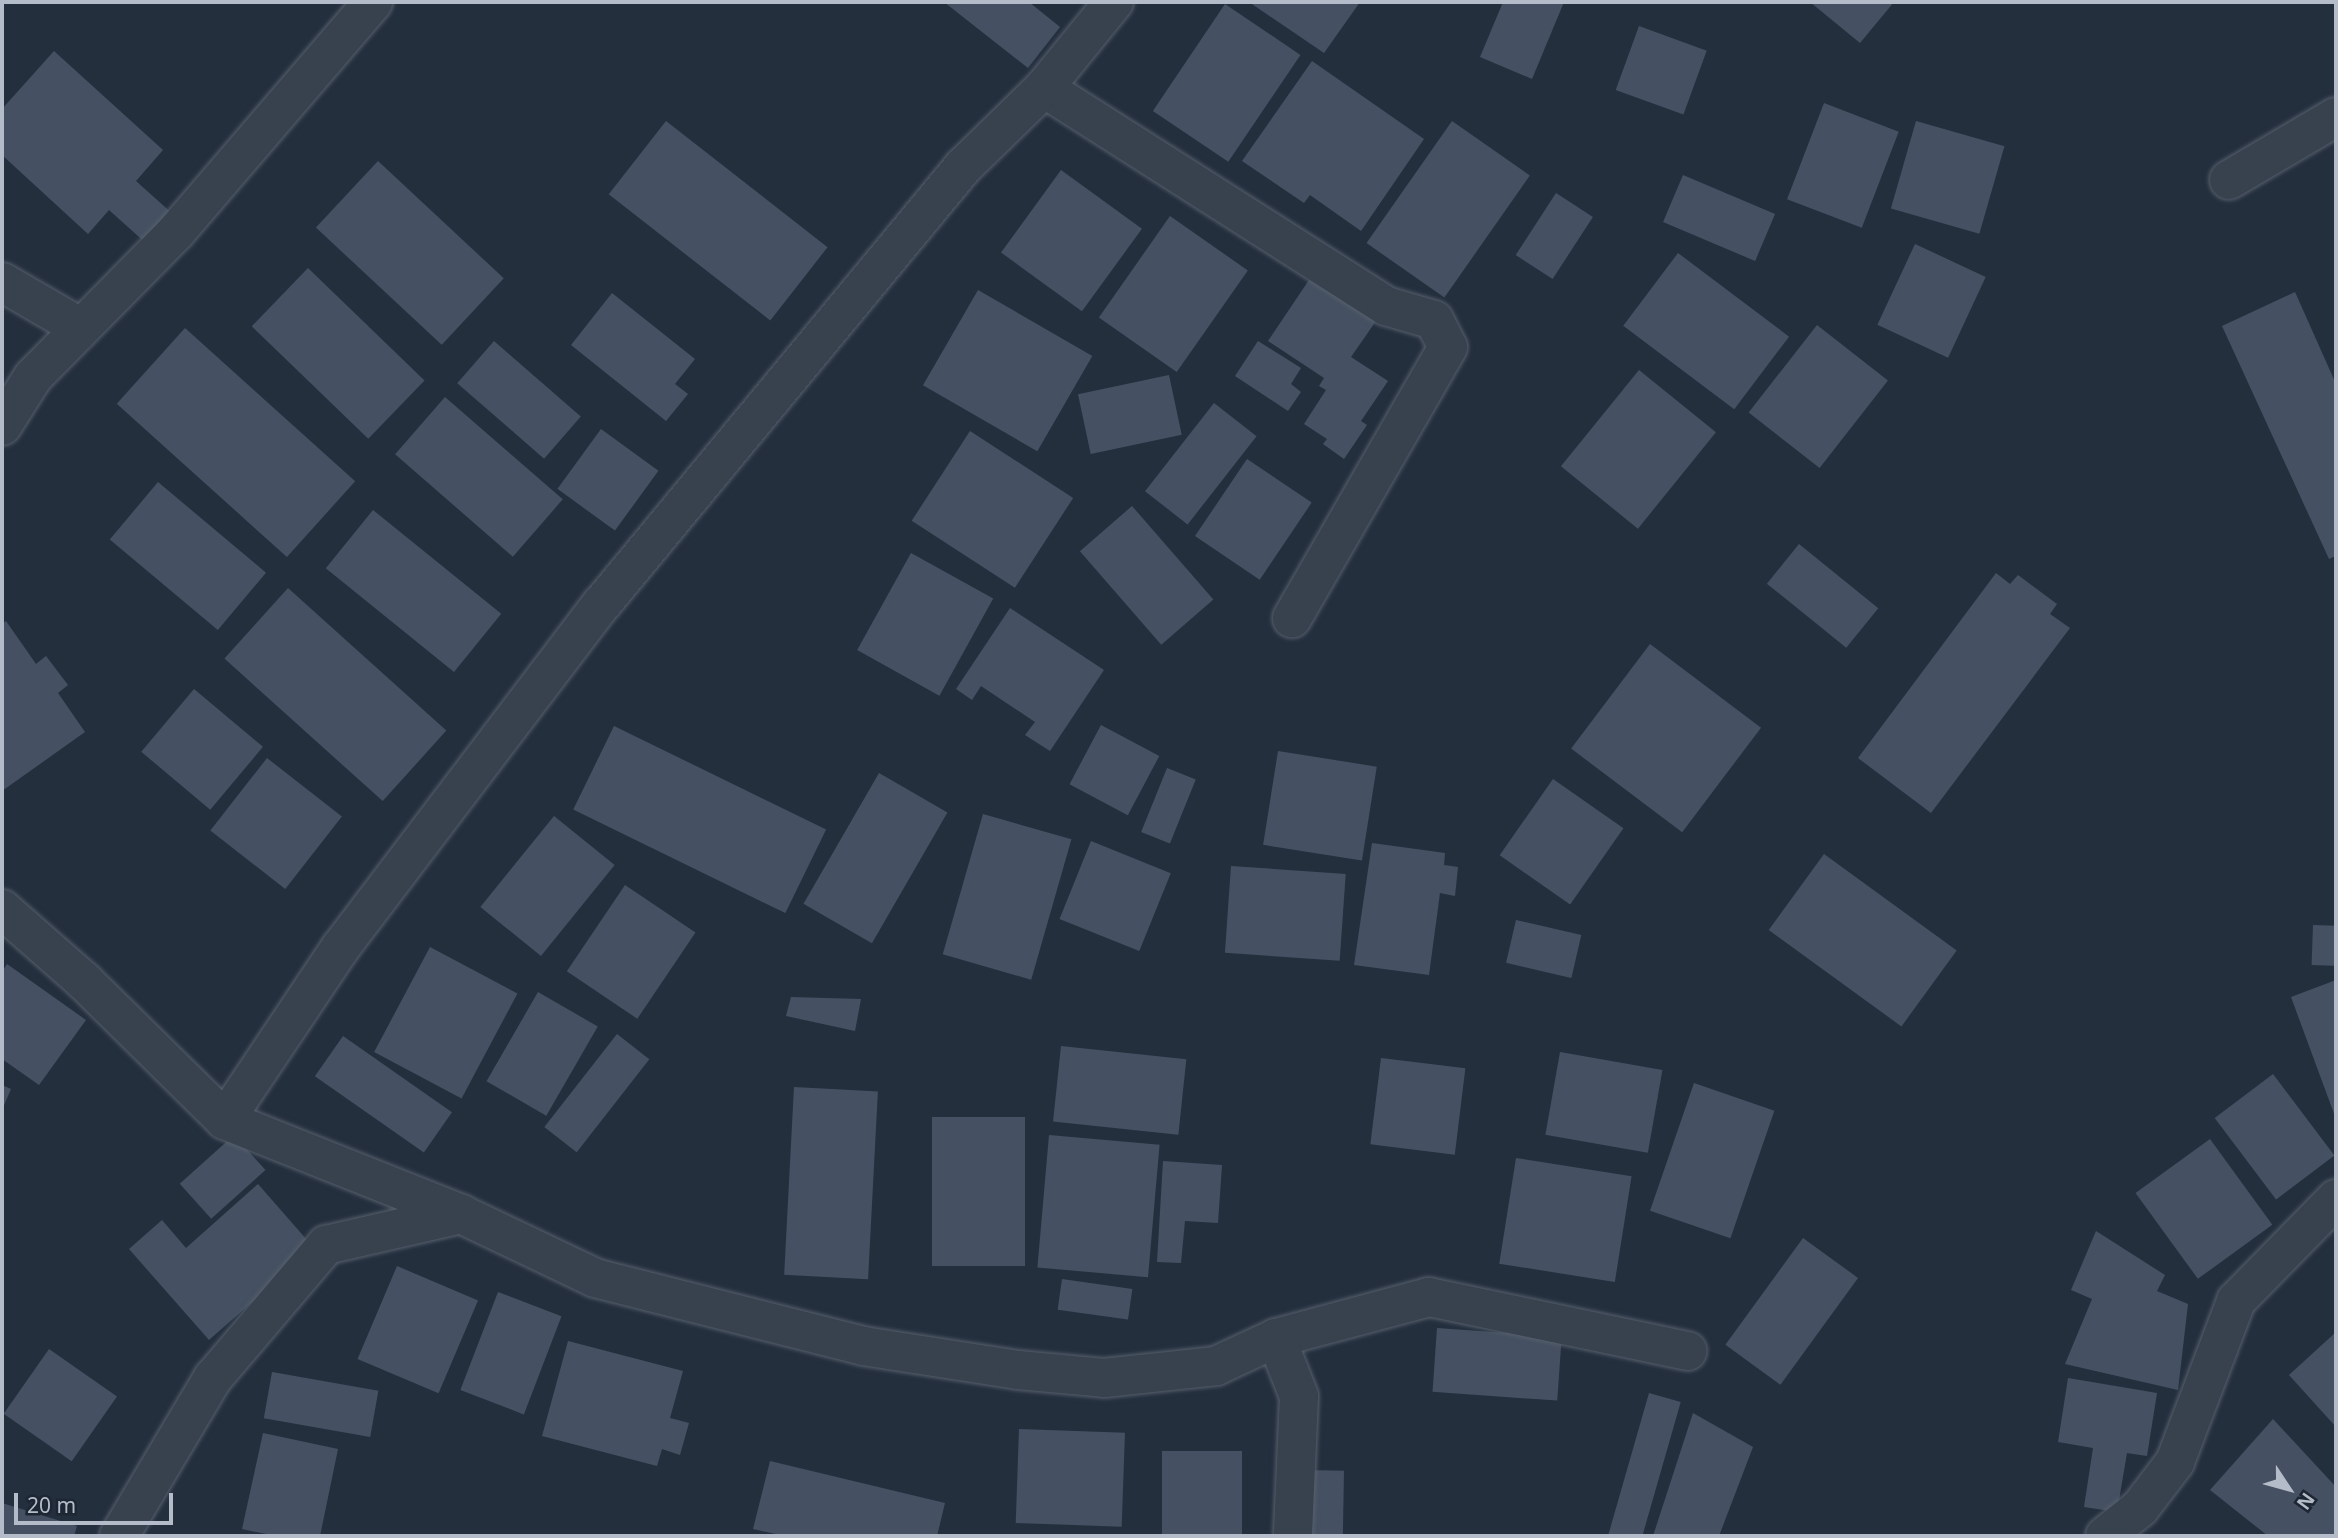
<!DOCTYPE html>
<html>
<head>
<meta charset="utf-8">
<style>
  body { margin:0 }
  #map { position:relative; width:2338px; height:1538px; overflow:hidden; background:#242f3e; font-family:"Noto Sans",sans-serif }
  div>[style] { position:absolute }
  .building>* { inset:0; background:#455162; transform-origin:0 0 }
  .roads { filter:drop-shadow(0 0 2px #565f6c) drop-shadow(0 0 2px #565f6c) }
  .minor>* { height:38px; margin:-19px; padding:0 19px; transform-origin:19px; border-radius:19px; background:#38414e }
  span { translate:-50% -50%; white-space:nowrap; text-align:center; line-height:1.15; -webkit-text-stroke:7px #1d2633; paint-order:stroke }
  .frame { position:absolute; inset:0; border:4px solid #b4bcc9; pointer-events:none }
  .north { position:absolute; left:2254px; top:1454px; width:70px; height:70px; -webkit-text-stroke:5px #1d2633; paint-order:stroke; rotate:126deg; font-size:19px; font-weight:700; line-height:28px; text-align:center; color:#b4bcc9 }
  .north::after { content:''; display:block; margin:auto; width:24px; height:32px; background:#b4bcc9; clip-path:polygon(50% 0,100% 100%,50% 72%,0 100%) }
  .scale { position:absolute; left:14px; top:1493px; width:159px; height:32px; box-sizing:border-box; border:4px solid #b4bcc9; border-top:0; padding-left:9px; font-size:21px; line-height:24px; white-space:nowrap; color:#b4bcc9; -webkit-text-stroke:5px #1d2633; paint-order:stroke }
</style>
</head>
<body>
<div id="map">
  <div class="building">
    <div style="clip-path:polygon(944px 2px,1029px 2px,1060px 27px,1028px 68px)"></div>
    <div style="clip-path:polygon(1249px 2px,1360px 2px,1324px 53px)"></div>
    <div style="clip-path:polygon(1503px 2px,1564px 2px,1532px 79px,1480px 57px)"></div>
    <div style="clip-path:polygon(1810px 2px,1894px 2px,1860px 43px)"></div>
    <div style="left:1225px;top:4px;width:91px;height:129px;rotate:34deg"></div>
    <div style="left:1639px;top:26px;width:72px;height:68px;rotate:20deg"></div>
    <div style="clip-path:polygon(54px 51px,163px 150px,136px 181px,175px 216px,148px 245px,109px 210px,88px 234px,2px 155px,2px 109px)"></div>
    <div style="clip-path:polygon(1312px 61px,1424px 139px,1361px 231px,1310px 195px,1304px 203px,1242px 161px)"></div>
    <div style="left:1824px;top:103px;width:80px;height:103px;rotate:21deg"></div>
    <div style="left:666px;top:121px;width:205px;height:93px;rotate:38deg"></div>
    <div style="left:1452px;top:121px;width:95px;height:149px;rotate:35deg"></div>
    <div style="left:1916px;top:121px;width:92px;height:91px;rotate:16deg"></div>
    <div style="left:378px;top:161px;width:172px;height:91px;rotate:43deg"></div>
    <div style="left:1061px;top:170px;width:100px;height:102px;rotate:36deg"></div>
    <div style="left:1683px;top:175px;width:100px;height:51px;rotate:23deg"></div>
    <div style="left:1556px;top:193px;width:44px;height:74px;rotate:33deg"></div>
    <div style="left:1170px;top:216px;width:95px;height:124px;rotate:35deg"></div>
    <div style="left:1915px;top:244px;width:78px;height:89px;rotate:25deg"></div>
    <div style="left:1678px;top:253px;width:139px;height:91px;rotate:37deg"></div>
    <div style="left:308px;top:268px;width:162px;height:81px;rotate:44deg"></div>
    <div style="clip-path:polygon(1311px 277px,1376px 321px,1351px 357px,1388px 381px,1361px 421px,1367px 425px,1344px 459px,1323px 444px,1327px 439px,1304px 424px,1326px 390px,1319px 386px,1324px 378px,1268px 341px)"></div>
    <div style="left:978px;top:290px;width:132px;height:110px;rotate:30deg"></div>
    <div style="clip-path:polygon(2295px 292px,2336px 384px,2336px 556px,2329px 559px,2222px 326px)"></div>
    <div style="clip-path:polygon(612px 293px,695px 359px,675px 384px,688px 394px,666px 421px,571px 345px)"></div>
    <div style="left:1817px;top:325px;width:90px;height:111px;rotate:38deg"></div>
    <div style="left:185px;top:328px;width:229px;height:102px;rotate:42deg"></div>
    <div style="left:494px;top:341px;width:115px;height:56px;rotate:41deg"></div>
    <div style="clip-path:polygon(1258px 341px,1301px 368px,1291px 384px,1301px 392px,1288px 411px,1235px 376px)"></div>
    <div style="left:1639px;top:370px;width:99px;height:124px;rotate:39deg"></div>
    <div style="left:1169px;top:375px;width:61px;height:93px;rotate:78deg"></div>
    <div style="left:445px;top:397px;width:156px;height:76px;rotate:41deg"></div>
    <div style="left:1214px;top:403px;width:54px;height:112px;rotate:38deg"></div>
    <div style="left:601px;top:429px;width:71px;height:74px;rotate:36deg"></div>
    <div style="left:970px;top:431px;width:123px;height:107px;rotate:33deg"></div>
    <div style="left:1247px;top:459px;width:78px;height:93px;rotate:34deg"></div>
    <div style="left:158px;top:482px;width:141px;height:75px;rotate:40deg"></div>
    <div style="left:1132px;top:506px;width:124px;height:69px;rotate:49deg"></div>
    <div style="left:373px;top:510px;width:165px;height:75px;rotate:39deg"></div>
    <div style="left:1799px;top:544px;width:102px;height:51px;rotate:39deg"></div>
    <div style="left:911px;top:553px;width:94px;height:111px;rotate:29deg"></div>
    <div style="clip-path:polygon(1996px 573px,2010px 584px,2018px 575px,2057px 604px,2050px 614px,2070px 628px,1931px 813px,1858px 758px)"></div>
    <div style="left:288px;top:588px;width:213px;height:95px;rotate:42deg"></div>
    <div style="clip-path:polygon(1010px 608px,1104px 670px,1050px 751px,1025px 735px,1035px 722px,981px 686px,972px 700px,956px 689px)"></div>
    <div style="clip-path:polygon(6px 621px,36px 664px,46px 656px,68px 685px,58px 693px,85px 732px,2px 791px,2px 624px)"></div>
    <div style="left:1650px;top:644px;width:139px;height:131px;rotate:37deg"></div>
    <div style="left:194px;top:689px;width:90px;height:82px;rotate:40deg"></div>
    <div style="left:1101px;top:725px;width:66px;height:67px;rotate:28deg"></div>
    <div style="left:614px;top:726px;width:236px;height:93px;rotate:26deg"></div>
    <div style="left:1278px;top:751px;width:100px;height:95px;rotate:9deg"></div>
    <div style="left:267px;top:758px;width:95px;height:92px;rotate:38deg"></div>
    <div style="left:1167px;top:768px;width:31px;height:69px;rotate:22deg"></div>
    <div style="left:879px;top:773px;width:79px;height:151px;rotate:30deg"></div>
    <div style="left:1553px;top:779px;width:86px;height:93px;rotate:35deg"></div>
    <div style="left:983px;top:814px;width:92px;height:146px;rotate:16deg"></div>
    <div style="left:554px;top:816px;width:78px;height:117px;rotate:39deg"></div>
    <div style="left:1091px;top:841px;width:86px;height:84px;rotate:22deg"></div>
    <div style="clip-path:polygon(1372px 843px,1445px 853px,1444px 865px,1458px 867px,1455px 896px,1440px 893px,1429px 975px,1354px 965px)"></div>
    <div style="left:1824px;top:854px;width:164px;height:94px;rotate:36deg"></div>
    <div style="left:1231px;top:866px;width:115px;height:87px;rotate:4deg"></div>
    <div style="left:625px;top:885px;width:85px;height:104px;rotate:34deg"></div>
    <div style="left:1516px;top:920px;width:67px;height:44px;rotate:13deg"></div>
    <div style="left:2313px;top:925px;width:23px;height:40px;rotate:2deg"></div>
    <div style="left:430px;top:947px;width:99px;height:119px;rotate:28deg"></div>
    <div style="clip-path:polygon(7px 964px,86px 1020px,39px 1085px,2px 1059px,2px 972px)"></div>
    <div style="clip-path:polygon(2336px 980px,2336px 1119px,2291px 997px)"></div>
    <div style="left:538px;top:992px;width:69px;height:103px;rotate:30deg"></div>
    <div style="clip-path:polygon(791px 997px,861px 999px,855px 1031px,786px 1016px)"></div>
    <div style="left:617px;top:1034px;width:41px;height:118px;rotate:38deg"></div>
    <div style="left:343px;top:1036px;width:133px;height:49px;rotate:35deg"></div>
    <div style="left:1061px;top:1046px;width:126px;height:76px;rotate:6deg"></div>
    <div style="left:1560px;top:1052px;width:104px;height:84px;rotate:10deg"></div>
    <div style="left:1381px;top:1058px;width:85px;height:87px;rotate:7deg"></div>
    <div style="left:2273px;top:1074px;width:102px;height:73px;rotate:53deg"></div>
    <div style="left:1694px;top:1083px;width:85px;height:135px;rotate:19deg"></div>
    <div style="clip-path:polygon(2px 1085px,11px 1089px,2px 1110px)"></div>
    <div style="left:794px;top:1087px;width:84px;height:188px;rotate:3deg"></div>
    <div style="left:932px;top:1117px;width:93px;height:149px"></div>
    <div style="left:234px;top:1135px;width:47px;height:73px;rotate:48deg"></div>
    <div style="left:1049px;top:1135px;width:111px;height:133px;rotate:5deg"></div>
    <div style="left:2210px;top:1139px;width:106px;height:92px;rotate:54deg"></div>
    <div style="left:1516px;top:1158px;width:117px;height:107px;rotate:9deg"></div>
    <div style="clip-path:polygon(1163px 1161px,1222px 1165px,1218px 1223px,1185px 1221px,1181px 1263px,1157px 1262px)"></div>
    <div style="clip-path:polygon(258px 1184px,314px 1248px,209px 1340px,129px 1249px,162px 1220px,186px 1248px)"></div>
    <div style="clip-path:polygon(2096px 1231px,2165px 1275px,2157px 1291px,2188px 1304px,2178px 1390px,2065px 1364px,2092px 1299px,2071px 1290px)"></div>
    <div style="left:1803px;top:1238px;width:68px;height:132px;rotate:36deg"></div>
    <div style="left:397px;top:1266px;width:88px;height:101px;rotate:23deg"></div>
    <div style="left:1062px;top:1279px;width:71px;height:31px;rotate:8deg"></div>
    <div style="left:498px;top:1292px;width:68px;height:105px;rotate:21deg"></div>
    <div style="left:1437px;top:1328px;width:125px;height:64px;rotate:4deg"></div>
    <div style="clip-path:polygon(2336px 1332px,2336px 1427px,2289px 1375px)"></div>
    <div style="clip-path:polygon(568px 1341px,683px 1371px,670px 1418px,689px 1423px,680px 1455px,662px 1449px,657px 1466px,542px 1436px)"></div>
    <div style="left:49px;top:1349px;width:83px;height:79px;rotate:35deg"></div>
    <div style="left:272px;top:1372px;width:108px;height:47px;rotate:10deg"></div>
    <div style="clip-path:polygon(2068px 1378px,2157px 1393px,2147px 1456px,2127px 1453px,2117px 1512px,2084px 1507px,2093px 1448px,2058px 1442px)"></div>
    <div style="left:1649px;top:1393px;width:33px;height:148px;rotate:16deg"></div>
    <div style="clip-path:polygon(1693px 1413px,1753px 1447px,1719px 1536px,1653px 1536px)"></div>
    <div style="clip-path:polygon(2273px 1419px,2336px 1487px,2336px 1536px,2268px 1536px,2210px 1490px)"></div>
    <div style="left:1019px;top:1429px;width:106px;height:94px;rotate:2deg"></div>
    <div style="clip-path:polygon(263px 1433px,338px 1449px,320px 1536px,276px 1536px,242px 1529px)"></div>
    <div style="left:1162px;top:1451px;width:80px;height:85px"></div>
    <div style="clip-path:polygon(770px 1461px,945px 1503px,937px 1536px,785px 1536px,753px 1529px)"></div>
    <div style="left:1303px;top:1470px;width:41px;height:66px;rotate:1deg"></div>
    <div style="clip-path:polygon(2px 1503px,77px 1526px,74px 1536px,2px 1536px)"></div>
  </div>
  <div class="roads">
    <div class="minor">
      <div style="left:1044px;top:88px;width:406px;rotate:32.5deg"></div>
      <div style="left:1386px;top:306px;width:50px;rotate:16.3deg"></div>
      <div style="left:1434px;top:320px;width:30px;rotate:63deg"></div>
      <div style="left:1448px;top:347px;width:313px;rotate:119.9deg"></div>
      <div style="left:2229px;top:180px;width:124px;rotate:-30.5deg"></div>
      <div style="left:2px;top:282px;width:91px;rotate:30.2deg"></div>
      <div style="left:2px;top:426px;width:58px;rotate:-57.7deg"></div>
      <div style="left:33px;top:377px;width:204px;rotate:-45.4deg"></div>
      <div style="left:176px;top:232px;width:303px;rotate:-49.4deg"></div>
      <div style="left:2px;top:909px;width:109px;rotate:41.3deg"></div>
      <div style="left:84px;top:981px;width:198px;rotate:44.6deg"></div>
      <div style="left:225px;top:1120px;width:254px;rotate:21.7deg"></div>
      <div style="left:461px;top:1214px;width:148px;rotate:25.5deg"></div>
      <div style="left:595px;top:1278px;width:276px;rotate:14.2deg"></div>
      <div style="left:863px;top:1346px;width:157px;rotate:8.8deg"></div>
      <div style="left:1018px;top:1370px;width:86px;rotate:5.3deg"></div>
      <div style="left:1104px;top:1378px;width:113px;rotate:-6.1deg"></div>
      <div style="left:1216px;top:1366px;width:66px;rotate:-25deg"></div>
      <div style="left:1276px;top:1338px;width:158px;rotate:-15deg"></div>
      <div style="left:1429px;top:1297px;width:264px;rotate:11.8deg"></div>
      <div style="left:225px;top:1120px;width:208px;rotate:-56.2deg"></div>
      <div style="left:341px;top:947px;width:430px;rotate:-52.8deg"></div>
      <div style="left:601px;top:605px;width:568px;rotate:-50.43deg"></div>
      <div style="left:963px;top:167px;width:113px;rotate:-44.3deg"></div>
      <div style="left:1044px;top:88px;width:111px;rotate:-50.9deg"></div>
      <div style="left:1276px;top:1338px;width:62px;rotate:68.4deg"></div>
      <div style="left:1299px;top:1396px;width:140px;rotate:92.5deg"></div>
      <div style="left:119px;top:1536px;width:184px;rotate:-59.3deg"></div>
      <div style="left:213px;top:1378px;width:175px;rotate:-49.6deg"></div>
      <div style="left:326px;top:1245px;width:139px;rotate:-12.9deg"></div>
      <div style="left:2105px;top:1536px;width:45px;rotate:-38.7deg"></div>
      <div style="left:2140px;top:1508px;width:58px;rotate:-52.7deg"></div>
      <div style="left:2175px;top:1462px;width:172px;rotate:-69.2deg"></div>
      <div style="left:2236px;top:1301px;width:143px;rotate:-45.6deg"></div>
    </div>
  </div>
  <div class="frame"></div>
  <div class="north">N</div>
  <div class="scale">20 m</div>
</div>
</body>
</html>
